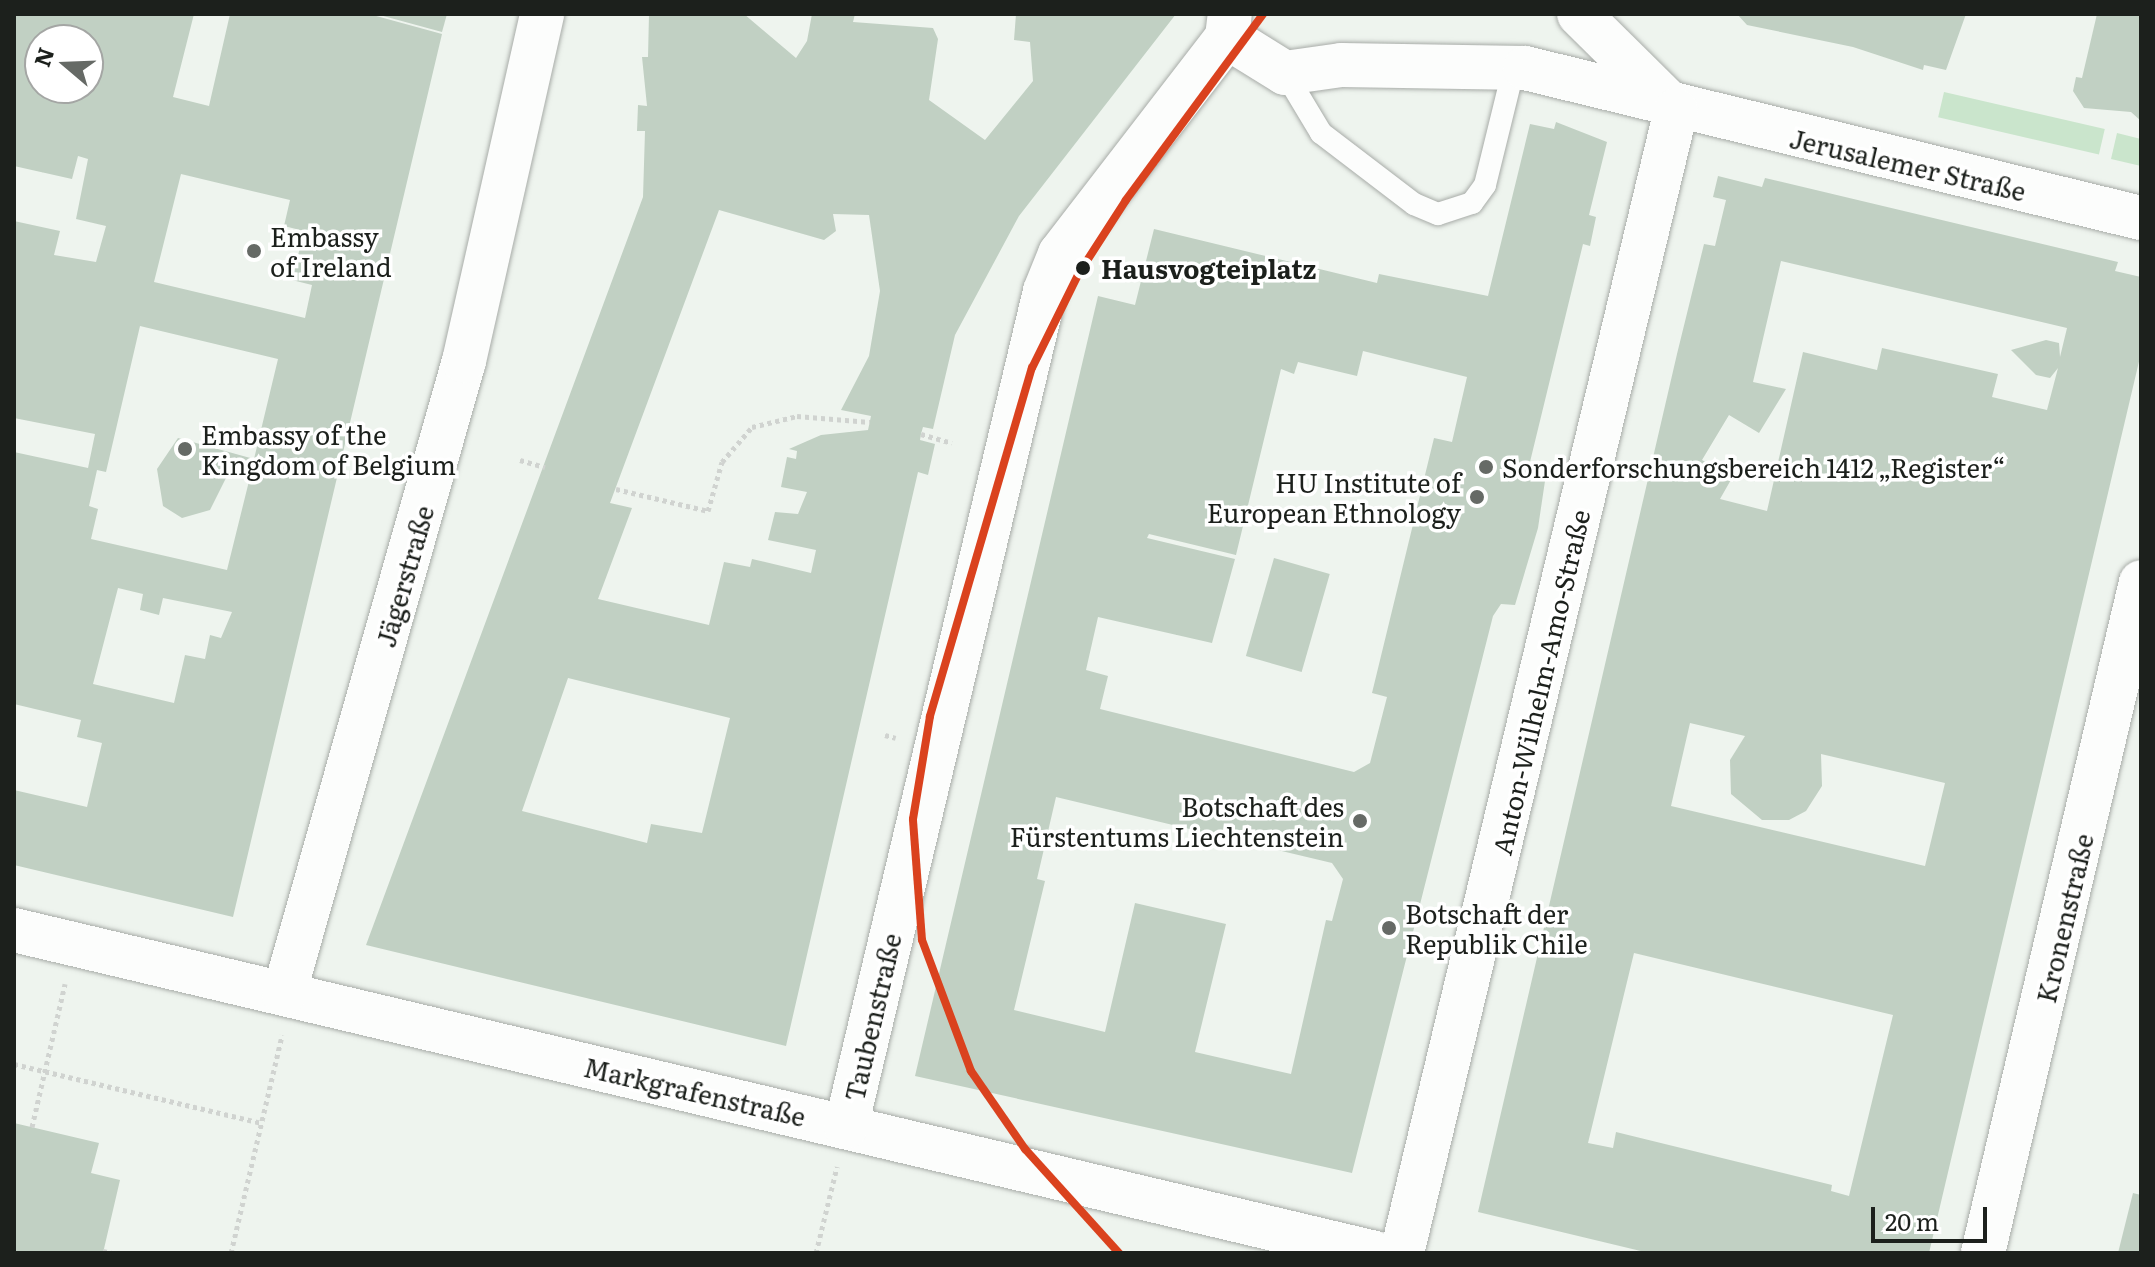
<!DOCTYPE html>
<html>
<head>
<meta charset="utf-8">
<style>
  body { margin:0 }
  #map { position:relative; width:2155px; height:1267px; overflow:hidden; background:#eef4ee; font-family:Literata,serif }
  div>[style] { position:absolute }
  .green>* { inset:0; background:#cae5cc; transform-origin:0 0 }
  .building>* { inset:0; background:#c1d0c3; transform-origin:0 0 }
  .path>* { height:5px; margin-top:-2.5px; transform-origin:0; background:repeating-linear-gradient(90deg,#d0d3d0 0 4px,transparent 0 8px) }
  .roads { filter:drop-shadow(0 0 2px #a8aca8) drop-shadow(0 0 2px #a8aca8) }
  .lane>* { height:22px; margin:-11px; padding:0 11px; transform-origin:11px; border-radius:11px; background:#fcfdfc }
  .street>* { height:44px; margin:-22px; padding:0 22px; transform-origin:22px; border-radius:22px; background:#fcfdfc }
  .metro-1>* { height:8px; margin:-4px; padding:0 4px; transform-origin:4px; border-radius:4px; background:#da421e }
  .dots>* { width:22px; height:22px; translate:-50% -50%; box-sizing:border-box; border:4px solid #fff; border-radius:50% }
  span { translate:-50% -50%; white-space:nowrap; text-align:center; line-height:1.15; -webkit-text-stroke:7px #fff; paint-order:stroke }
  .street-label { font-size:26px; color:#1c201c }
  .poi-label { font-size:26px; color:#1c201c }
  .left { translate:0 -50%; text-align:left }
  .right { translate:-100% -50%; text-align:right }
  .stop-label { font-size:26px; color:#1c201c; font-weight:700 }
  .frame { position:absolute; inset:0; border:16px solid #1c201c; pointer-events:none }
  .north { position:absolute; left:24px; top:24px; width:80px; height:80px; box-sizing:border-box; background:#fff; border:2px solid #a4a6a4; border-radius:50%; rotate:289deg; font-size:22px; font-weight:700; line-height:32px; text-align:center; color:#1c201c }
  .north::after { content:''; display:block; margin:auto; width:28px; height:36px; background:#666a66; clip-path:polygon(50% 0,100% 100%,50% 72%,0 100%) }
  .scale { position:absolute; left:1871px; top:1207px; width:116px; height:36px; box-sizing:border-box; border:4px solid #1c201c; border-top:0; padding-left:10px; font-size:24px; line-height:28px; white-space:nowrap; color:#1c201c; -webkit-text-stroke:6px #fff; paint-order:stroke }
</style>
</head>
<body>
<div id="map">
  <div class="green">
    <div style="left:1944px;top:92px;width:165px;height:26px;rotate:13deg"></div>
    <div style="clip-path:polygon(2117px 133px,2141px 139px,2141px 166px,2111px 159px)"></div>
  </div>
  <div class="building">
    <div style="clip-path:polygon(evenodd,14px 14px,194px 14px,173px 97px,209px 106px,230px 14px,369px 14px,442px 34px,233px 917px,14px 865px,14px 790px,87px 807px,102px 743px,77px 737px,81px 720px,14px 704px,14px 452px,88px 468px,95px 434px,14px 418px,14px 221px,60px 231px,54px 255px,96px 262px,106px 226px,76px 219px,88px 159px,78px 156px,72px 179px,14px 166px,14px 14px,40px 40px,88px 40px,88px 88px,40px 88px,40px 40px,14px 14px,181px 174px,290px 200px,284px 226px,304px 231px,292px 280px,312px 285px,305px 318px,154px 282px,181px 174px,14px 14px,140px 326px,278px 359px,254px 459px,178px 438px,157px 469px,163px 506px,182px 518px,210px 510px,228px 474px,250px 477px,227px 570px,91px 539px,98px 509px,89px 506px,97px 470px,106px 472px,140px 326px,14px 14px,118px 588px,143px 594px,140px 610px,159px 615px,163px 598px,232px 612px,221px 638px,210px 635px,205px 659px,185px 655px,174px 703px,93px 684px,118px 588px)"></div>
    <div style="clip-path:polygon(376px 14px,447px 14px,442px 32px)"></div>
    <div style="clip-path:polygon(evenodd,649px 14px,744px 14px,796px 58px,807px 41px,812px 14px,855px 14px,853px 22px,933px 28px,938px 39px,929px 100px,985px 140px,1033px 81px,1030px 42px,1014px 40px,1016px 14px,1176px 14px,1019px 216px,955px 335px,933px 429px,923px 427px,921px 434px,920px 440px,935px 444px,928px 475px,918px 472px,786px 1046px,366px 945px,643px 197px,645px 131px,637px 131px,638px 105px,647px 106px,642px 57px,648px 57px,649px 14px,719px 210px,824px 240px,836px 231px,833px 214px,869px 215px,880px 291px,869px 356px,841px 410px,871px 416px,868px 430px,821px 435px,789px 449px,797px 451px,796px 459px,787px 457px,781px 487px,807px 492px,798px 514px,775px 512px,768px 540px,816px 550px,811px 573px,752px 559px,750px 567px,724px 562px,709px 625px,598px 599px,632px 508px,610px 503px,719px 210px,649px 14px,568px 678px,730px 718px,702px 833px,651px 824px,647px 843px,522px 811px,568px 678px)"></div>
    <div style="clip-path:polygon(1737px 14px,1966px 14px,1946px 70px,1924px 65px,1923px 70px,1853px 47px,1747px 25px)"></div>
    <div style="clip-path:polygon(2097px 14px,2141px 14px,2141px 121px,2131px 112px,2084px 108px,2073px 91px,2076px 77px,2082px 78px)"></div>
    <div style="clip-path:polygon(evenodd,1556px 122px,1607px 142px,1589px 215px,1596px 217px,1590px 246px,1583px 244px,1530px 462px,1532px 475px,1545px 481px,1538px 528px,1515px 605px,1501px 604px,1493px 616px,1352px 1173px,915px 1076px,1098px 296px,1135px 305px,1154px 229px,1377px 283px,1379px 274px,1488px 296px,1530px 124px,1554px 129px,1556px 122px,1363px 351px,1467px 377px,1452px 442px,1434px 438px,1372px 693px,1387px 697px,1370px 763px,1354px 772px,1100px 709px,1108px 676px,1086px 670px,1098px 617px,1212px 643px,1235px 559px,1147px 538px,1149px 534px,1236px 555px,1281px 369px,1294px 374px,1298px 362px,1357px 376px,1363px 351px,1556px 122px,1056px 797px,1332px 863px,1343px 879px,1332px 921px,1326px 920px,1291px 1074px,1195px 1052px,1226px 924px,1135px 903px,1105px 1032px,1014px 1010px,1045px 881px,1037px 879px,1056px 797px)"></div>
    <div style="clip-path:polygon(evenodd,1718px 176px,1762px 187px,1765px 178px,2118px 262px,2115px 271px,2141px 277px,2141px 353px,1929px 1253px,1649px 1253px,1478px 1212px,1677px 354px,1704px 244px,1715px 246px,1726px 200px,1713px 197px,1718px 176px,1781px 261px,2067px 328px,2060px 357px,2059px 343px,2046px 340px,2011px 350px,2036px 375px,2050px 378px,2058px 368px,2047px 410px,1992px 397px,1998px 374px,1882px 348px,1877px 370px,1803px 352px,1767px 511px,1720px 499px,1732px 478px,1702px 460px,1729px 415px,1759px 433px,1786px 389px,1753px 382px,1781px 261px,1718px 176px,1690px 723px,1745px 736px,1730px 760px,1731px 794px,1762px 820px,1789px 820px,1806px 811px,1822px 786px,1821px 754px,1945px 783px,1925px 866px,1671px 806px,1690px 723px,1718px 176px,1634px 953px,1893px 1015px,1849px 1196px,1831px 1191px,1832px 1185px,1616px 1132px,1613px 1148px,1588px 1143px,1634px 953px)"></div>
    <div style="left:1274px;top:558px;width:58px;height:102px;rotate:16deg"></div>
    <div style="clip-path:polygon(14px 1123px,99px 1143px,91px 1173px,120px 1180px,103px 1253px,14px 1253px)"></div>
    <div style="clip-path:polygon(2133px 1193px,2141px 1195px,2141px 1253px,2118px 1253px)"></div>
  </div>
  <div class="path">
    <div style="left:921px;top:434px;width:32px;rotate:16deg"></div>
    <div style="left:520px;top:460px;width:26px;rotate:16deg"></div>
    <div style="left:616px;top:489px;width:95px;rotate:13.4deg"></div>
    <div style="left:708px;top:511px;width:51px;rotate:-74.1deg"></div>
    <div style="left:722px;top:462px;width:46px;rotate:-49.4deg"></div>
    <div style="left:752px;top:427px;width:46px;rotate:-13.7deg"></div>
    <div style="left:797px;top:416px;width:73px;rotate:4.7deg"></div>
    <div style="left:885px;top:735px;width:11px;rotate:15deg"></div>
    <div style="left:14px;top:1064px;width:255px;rotate:13.4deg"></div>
    <div style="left:32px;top:1127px;width:147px;rotate:-77deg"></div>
    <div style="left:103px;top:1251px;width:9px;rotate:13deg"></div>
    <div style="left:231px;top:1253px;width:224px;rotate:-76.8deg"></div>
    <div style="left:816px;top:1253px;width:89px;rotate:-76.3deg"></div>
  </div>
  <div class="roads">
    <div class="lane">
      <div style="left:1285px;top:73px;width:70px;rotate:59deg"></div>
      <div style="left:1321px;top:133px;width:117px;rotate:37.4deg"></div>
      <div style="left:1414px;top:204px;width:26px;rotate:23deg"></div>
      <div style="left:1438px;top:214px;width:36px;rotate:-18deg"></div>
      <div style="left:1472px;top:203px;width:22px;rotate:-54deg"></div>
      <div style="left:1485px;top:185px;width:122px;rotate:-76.2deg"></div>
    </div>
    <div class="street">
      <div style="left:1579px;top:14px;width:129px;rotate:44.7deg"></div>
      <div style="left:1227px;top:37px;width:68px;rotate:31.8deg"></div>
      <div style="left:1285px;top:73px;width:57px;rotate:-8.1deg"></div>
      <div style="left:1341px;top:65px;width:184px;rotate:0.9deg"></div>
      <div style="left:1525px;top:68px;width:634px;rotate:13.69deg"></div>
      <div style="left:14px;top:930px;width:1399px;rotate:13.35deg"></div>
      <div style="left:284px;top:994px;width:658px;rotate:-74.13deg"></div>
      <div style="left:464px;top:361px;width:356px;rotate:-77.3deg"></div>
      <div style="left:846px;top:1127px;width:859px;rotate:-76.61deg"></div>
      <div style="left:1045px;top:291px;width:40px;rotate:-68deg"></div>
      <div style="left:1060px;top:254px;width:274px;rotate:-52.4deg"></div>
      <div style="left:1227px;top:37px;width:23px;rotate:-83deg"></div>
      <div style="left:1402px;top:1253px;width:1175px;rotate:-76.52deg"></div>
      <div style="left:1983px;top:1253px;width:689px;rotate:-76.75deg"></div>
    </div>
  </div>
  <div class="metro-1">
    <div style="left:1119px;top:1253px;width:140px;rotate:-132.1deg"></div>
    <div style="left:1025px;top:1149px;width:95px;rotate:-124.7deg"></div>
    <div style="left:971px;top:1071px;width:140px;rotate:-110.5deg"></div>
    <div style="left:922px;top:940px;width:121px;rotate:-94.3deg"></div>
    <div style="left:913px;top:819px;width:104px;rotate:-80.6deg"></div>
    <div style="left:930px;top:716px;width:363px;rotate:-73.7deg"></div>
    <div style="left:1032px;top:368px;width:106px;rotate:-63.7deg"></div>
    <div style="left:1079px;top:273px;width:87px;rotate:-57.2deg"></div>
    <div style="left:1126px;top:200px;width:231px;rotate:-53.6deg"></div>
  </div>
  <div class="dots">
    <div style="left:254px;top:251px;background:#666a66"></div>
    <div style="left:1083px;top:268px;background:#1c201c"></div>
    <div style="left:185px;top:449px;background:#666a66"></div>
    <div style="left:1486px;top:467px;background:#666a66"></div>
    <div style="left:1477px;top:497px;background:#666a66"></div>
    <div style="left:1360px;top:821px;background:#666a66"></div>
    <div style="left:1389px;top:928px;background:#666a66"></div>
  </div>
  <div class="street-label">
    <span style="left:1908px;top:164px;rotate:13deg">Jerusalemer Straße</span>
    <span style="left:404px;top:576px;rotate:-74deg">Jägerstraße</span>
    <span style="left:1540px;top:682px;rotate:-77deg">Anton-Wilhelm-Amo-Straße</span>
    <span style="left:2064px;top:918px;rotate:-77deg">Kronenstraße</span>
    <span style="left:872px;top:1017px;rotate:-77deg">Taubenstraße</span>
    <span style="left:695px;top:1091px;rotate:13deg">Markgrafenstraße</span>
  </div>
  <div class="poi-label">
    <span class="left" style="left:270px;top:251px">Embassy<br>of Ireland</span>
    <span class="left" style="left:201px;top:449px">Embassy of the<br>Kingdom of Belgium</span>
    <span class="left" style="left:1502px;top:467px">Sonderforschungsbereich 1412 „Register“</span>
    <span class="right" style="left:1461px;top:497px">HU Institute of<br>European Ethnology</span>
    <span class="right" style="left:1344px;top:821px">Botschaft des<br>Fürstentums Liechtenstein</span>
    <span class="left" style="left:1405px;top:928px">Botschaft der<br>Republik Chile</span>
  </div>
  <div class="stop-label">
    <span class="left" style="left:1101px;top:268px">Hausvogteiplatz</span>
  </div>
  <div class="frame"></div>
  <div class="north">N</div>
  <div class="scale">20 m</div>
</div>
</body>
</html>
